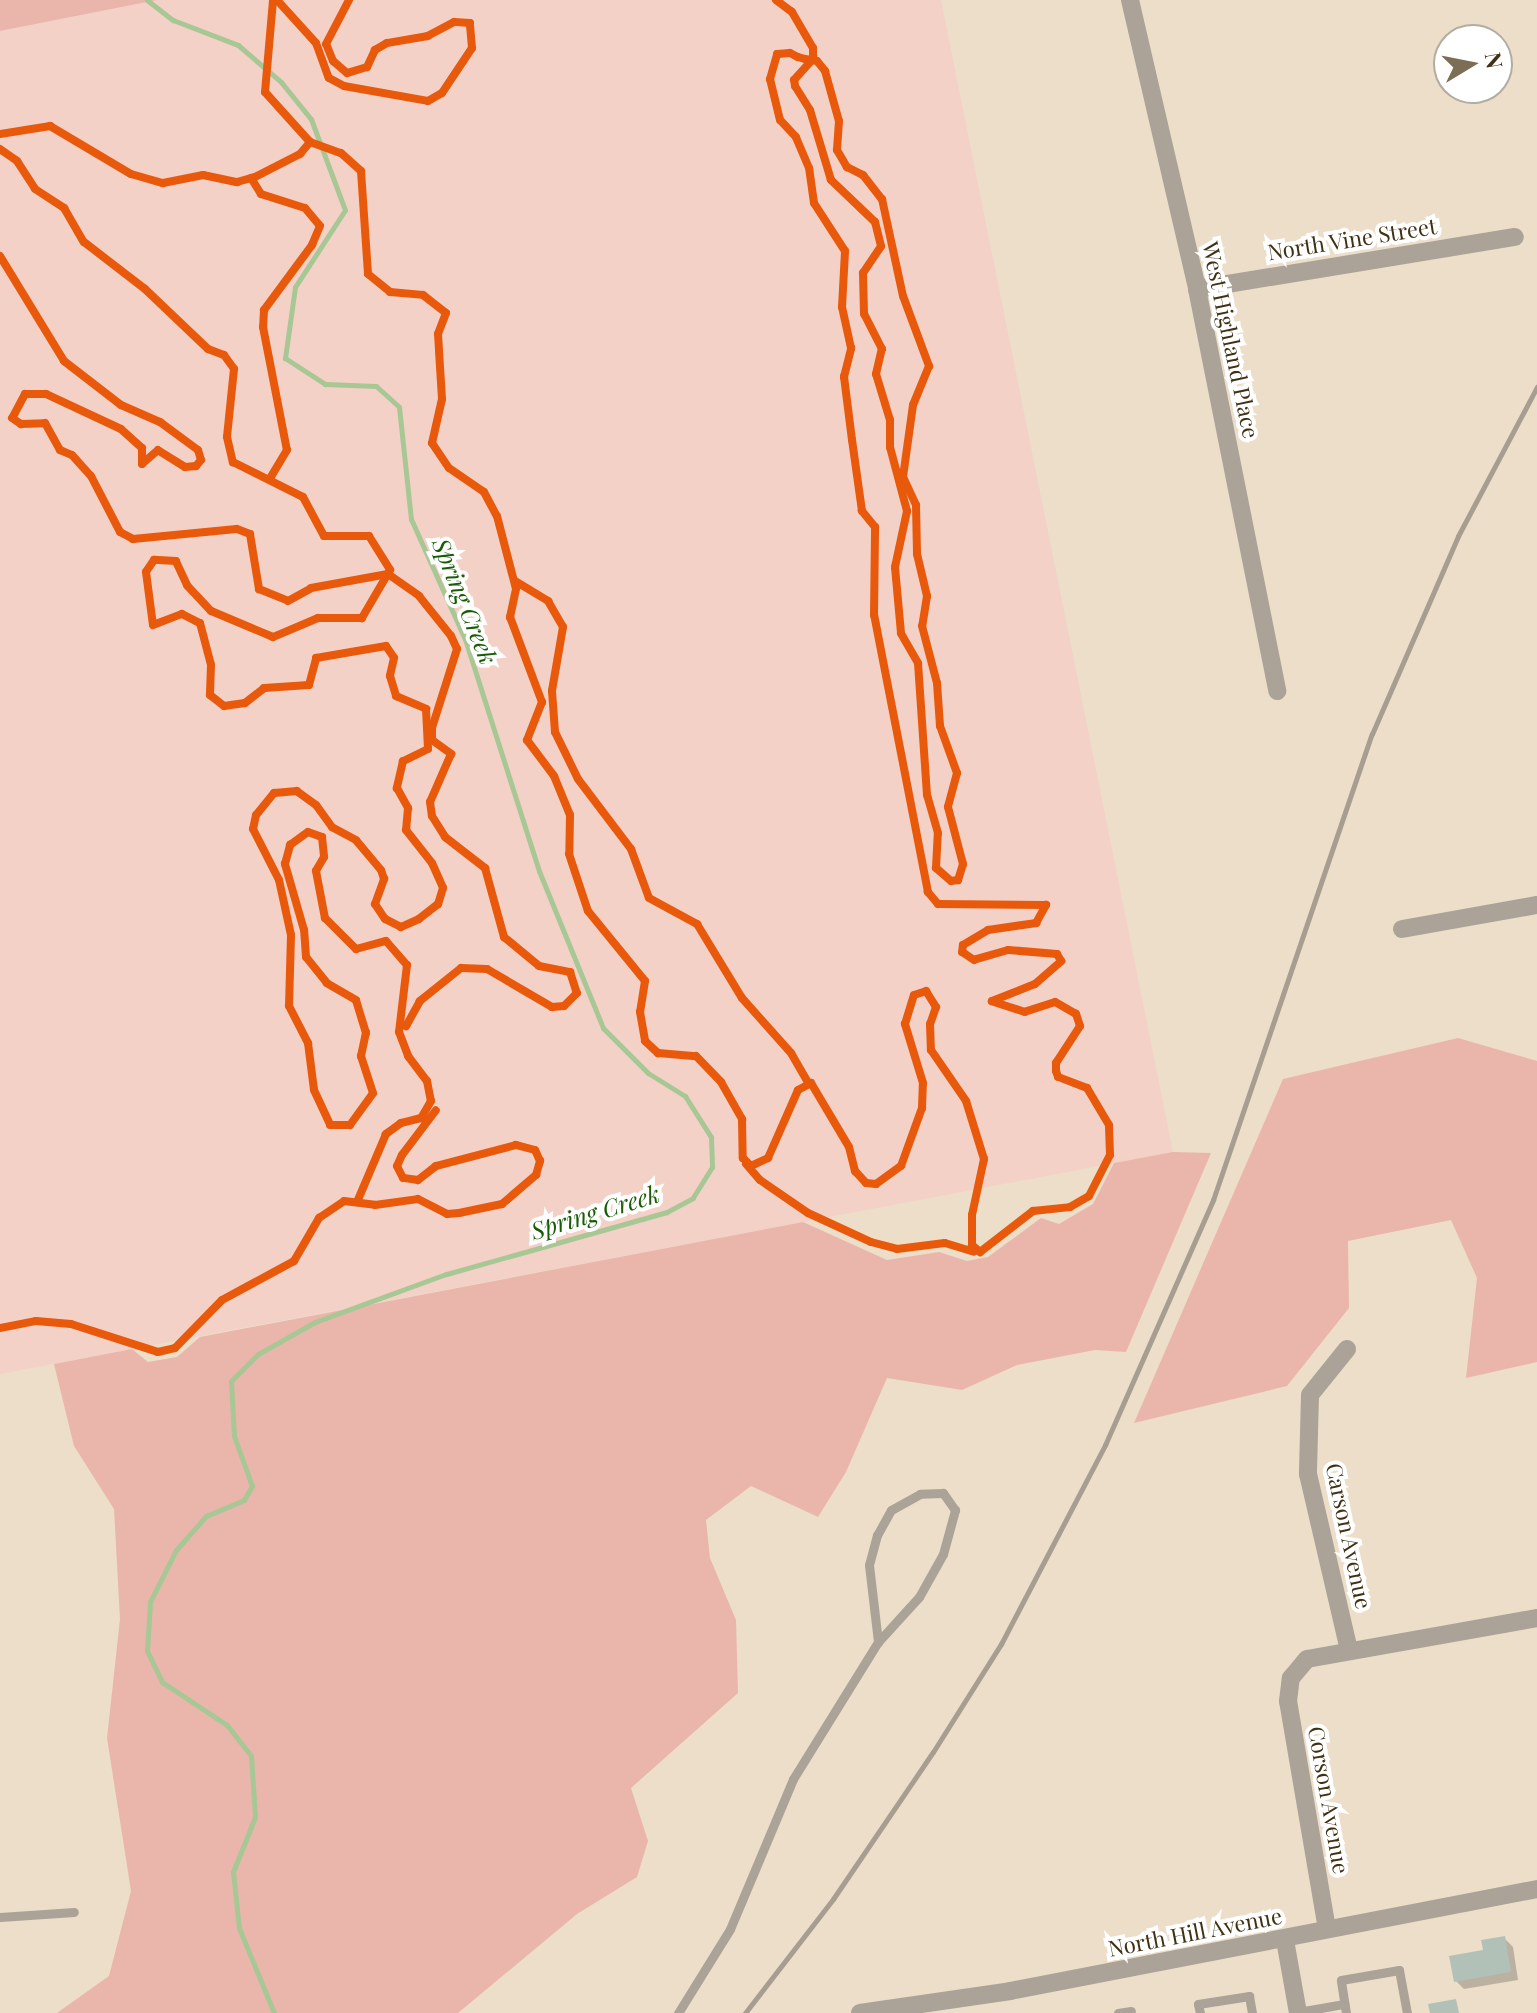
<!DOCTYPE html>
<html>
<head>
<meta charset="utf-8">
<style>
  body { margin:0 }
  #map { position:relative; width:1537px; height:2013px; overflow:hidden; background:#ecdec9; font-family:"Playfair Display",serif }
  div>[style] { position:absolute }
  .green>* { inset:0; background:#f4d1c7 }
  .forest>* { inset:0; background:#eab6ac }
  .shadow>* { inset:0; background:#0003 }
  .stream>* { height:5px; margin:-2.5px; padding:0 2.5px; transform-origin:2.5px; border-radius:2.5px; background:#a7c795 }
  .building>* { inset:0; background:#b2c1b8 }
  .service>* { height:9px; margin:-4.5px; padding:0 4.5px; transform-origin:4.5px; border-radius:4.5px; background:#aba398 }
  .minor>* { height:18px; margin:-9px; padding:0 9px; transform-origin:9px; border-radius:9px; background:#aba398 }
  .rail>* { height:5px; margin:-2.5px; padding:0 2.5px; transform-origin:2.5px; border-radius:2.5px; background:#a79e91 }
  .cycleway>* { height:8px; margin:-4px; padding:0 4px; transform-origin:4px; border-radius:4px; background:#e8590c }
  span { translate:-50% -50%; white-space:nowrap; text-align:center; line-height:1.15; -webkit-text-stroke:8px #fff; paint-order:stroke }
  .street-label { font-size:22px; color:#403115 }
  .water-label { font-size:24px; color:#185c05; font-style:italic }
  .north { position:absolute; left:1433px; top:24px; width:80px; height:80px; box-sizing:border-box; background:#fff; border:2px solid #b3ada1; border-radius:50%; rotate:80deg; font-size:22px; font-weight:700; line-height:32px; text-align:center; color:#403115 }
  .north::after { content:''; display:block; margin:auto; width:28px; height:36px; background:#7c6e54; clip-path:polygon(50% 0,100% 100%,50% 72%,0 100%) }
</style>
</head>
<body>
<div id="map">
  <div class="green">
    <div style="clip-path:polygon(157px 0,941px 0,1173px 1152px,0 1374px,0 31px)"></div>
  </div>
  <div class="forest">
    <div style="clip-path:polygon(0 0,157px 0,0 31px)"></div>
    <div style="clip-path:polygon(1458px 1038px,1537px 1061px,1537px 1362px,1466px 1378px,1477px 1278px,1451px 1220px,1348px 1241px,1349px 1308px,1287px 1386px,1134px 1423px,1283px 1079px)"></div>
    <div style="clip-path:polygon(1173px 1152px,1211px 1153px,1126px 1352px,1095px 1350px,1017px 1365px,962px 1390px,887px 1378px,846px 1472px,818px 1517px,751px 1486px,706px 1520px,710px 1558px,736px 1620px,738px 1693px,631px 1788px,648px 1841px,637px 1877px,577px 1914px,458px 2013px,57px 2013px,109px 1976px,131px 1891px,107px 1738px,120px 1619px,114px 1509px,74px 1446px,54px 1364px,132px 1349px,148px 1362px,177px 1357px,200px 1337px,803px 1222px,887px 1260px,939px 1252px,967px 1261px,988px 1257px,1041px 1218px,1059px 1224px,1093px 1204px,1114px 1163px)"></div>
  </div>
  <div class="shadow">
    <div style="clip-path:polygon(1504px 1938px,1513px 1947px,1518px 1980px,1464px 1989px,1456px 1981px)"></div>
  </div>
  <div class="stream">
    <div style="left:147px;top:0;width:33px;rotate:38deg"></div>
    <div style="left:173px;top:20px;width:70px;rotate:21deg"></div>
    <div style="left:238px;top:45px;width:57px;rotate:40.7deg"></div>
    <div style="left:281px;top:82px;width:48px;rotate:51deg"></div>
    <div style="left:311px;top:119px;width:97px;rotate:69.5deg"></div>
    <div style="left:345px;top:210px;width:92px;rotate:123deg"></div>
    <div style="left:295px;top:287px;width:72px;rotate:98deg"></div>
    <div style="left:285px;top:358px;width:48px;rotate:33deg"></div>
    <div style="left:325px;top:384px;width:51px;rotate:2.2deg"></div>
    <div style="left:376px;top:386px;width:31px;rotate:42deg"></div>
    <div style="left:399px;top:407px;width:113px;rotate:83.9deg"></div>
    <div style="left:411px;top:519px;width:132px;rotate:65.8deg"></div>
    <div style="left:465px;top:639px;width:244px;rotate:72.3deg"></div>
    <div style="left:539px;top:871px;width:170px;rotate:67.8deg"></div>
    <div style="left:603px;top:1028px;width:64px;rotate:45deg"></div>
    <div style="left:648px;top:1073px;width:44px;rotate:31.9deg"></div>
    <div style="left:685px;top:1096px;width:49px;rotate:57.6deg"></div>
    <div style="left:711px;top:1137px;width:30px;rotate:88deg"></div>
    <div style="left:712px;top:1167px;width:36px;rotate:122deg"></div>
    <div style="left:693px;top:1198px;width:30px;rotate:152deg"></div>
    <div style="left:667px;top:1212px;width:230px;rotate:164.3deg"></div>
    <div style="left:446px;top:1274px;width:140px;rotate:159.9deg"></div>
    <div style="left:315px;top:1322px;width:65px;rotate:150.7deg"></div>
    <div style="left:258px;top:1354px;width:38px;rotate:135deg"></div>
    <div style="left:231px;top:1381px;width:55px;rotate:86.9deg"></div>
    <div style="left:234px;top:1436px;width:53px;rotate:70.2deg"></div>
    <div style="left:252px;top:1486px;width:16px;rotate:120deg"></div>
    <div style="left:244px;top:1500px;width:41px;rotate:157.2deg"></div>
    <div style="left:206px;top:1516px;width:45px;rotate:131.4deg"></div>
    <div style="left:176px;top:1550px;width:58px;rotate:116.6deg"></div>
    <div style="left:150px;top:1602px;width:49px;rotate:93.5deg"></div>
    <div style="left:147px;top:1651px;width:34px;rotate:64deg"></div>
    <div style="left:162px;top:1682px;width:78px;rotate:33.5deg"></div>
    <div style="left:227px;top:1725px;width:39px;rotate:52deg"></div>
    <div style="left:251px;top:1756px;width:61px;rotate:86.2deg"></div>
    <div style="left:255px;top:1817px;width:59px;rotate:111.8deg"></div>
    <div style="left:233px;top:1872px;width:56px;rotate:83.9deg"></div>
    <div style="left:239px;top:1928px;width:92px;rotate:67.6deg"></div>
  </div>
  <div class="building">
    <div style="clip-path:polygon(1505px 1936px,1511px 1972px,1454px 1982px,1449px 1956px,1483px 1950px,1481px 1940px)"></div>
    <div style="clip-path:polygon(1456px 1999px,1459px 2013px,1430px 2013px,1428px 2004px)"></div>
  </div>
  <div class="service">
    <div style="left:0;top:1917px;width:74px;rotate:-3.9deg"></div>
    <div style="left:1298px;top:2012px;width:47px;rotate:-9.9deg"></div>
    <div style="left:678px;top:2013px;width:99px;rotate:-58.2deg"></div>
    <div style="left:730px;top:1929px;width:163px;rotate:-67.2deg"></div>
    <div style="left:793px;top:1779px;width:161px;rotate:-58.2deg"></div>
    <div style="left:878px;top:1642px;width:61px;rotate:-47.7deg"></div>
    <div style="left:919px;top:1597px;width:49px;rotate:-60.8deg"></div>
    <div style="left:943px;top:1554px;width:46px;rotate:-74.7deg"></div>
    <div style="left:955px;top:1510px;width:21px;rotate:-125deg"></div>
    <div style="left:943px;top:1493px;width:23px;rotate:178deg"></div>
    <div style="left:920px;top:1494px;width:33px;rotate:151deg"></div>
    <div style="left:891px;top:1510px;width:29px;rotate:119deg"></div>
    <div style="left:877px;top:1535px;width:31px;rotate:105deg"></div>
    <div style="left:869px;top:1565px;width:78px;rotate:83.3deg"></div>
    <div style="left:1118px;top:2013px;width:13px;rotate:-9deg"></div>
    <div style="left:1200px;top:2013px;width:9px;rotate:-103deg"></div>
    <div style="left:1198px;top:2004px;width:52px;rotate:-8.9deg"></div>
    <div style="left:1249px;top:1996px;width:17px;rotate:80deg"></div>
    <div style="left:1346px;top:2013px;width:33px;rotate:-99deg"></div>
    <div style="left:1341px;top:1980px;width:59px;rotate:-9.8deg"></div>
    <div style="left:1399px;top:1970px;width:44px;rotate:79.5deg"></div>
  </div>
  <div class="minor">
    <div style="left:1130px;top:0;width:297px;rotate:76.9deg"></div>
    <div style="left:1197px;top:289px;width:410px;rotate:78.7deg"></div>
    <div style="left:1197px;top:289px;width:322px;rotate:-9.3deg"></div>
    <div style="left:1402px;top:929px;width:137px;rotate:-10.1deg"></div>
    <div style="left:1347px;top:1349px;width:59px;rotate:128.8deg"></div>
    <div style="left:1310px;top:1395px;width:79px;rotate:91.5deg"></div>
    <div style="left:1308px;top:1474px;width:181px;rotate:76.9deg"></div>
    <div style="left:1327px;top:1929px;width:231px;rotate:-99.7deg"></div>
    <div style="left:1288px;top:1701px;width:23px;rotate:-83deg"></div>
    <div style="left:1291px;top:1678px;width:25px;rotate:-50deg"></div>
    <div style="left:1307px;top:1659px;width:234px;rotate:-10.1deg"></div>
    <div style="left:1285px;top:1940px;width:74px;rotate:79.9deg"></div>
    <div style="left:860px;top:2013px;width:152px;rotate:-8.3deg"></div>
    <div style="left:1010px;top:1991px;width:537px;rotate:-10.95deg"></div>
  </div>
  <div class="rail">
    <div style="left:745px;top:2013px;width:144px;rotate:-52.3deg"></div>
    <div style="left:833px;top:1899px;width:178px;rotate:-55.8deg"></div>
    <div style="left:933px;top:1752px;width:128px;rotate:-57.8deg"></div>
    <div style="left:1001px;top:1644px;width:225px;rotate:-62.4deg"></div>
    <div style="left:1105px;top:1445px;width:268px;rotate:-66.2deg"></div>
    <div style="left:1213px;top:1200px;width:492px;rotate:-71.2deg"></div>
    <div style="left:1372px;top:734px;width:216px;rotate:-66.5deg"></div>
    <div style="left:1458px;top:536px;width:169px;rotate:-62.1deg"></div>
  </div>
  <div class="cycleway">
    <div style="left:277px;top:0;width:58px;rotate:47.8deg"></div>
    <div style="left:316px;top:43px;width:37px;rotate:70deg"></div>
    <div style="left:329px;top:78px;width:17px;rotate:28deg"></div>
    <div style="left:344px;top:86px;width:85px;rotate:10.1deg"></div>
    <div style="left:428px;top:101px;width:16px;rotate:-30deg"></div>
    <div style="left:442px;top:93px;width:54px;rotate:-56.3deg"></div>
    <div style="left:472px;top:48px;width:25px;rotate:-95deg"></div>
    <div style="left:470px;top:23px;width:16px;rotate:-176deg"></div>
    <div style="left:454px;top:22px;width:30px;rotate:152deg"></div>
    <div style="left:428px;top:36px;width:42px;rotate:170.3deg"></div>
    <div style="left:387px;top:43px;width:14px;rotate:150deg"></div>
    <div style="left:375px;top:50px;width:19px;rotate:115deg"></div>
    <div style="left:367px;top:67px;width:21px;rotate:163deg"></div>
    <div style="left:347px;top:73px;width:18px;rotate:-139deg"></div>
    <div style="left:333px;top:61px;width:18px;rotate:-112deg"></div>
    <div style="left:326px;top:44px;width:50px;rotate:-62.4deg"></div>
    <div style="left:0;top:134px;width:51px;rotate:-9.1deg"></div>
    <div style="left:50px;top:126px;width:94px;rotate:30.7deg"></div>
    <div style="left:131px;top:174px;width:33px;rotate:16deg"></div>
    <div style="left:163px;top:183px;width:41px;rotate:-11.3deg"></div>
    <div style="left:203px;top:175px;width:35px;rotate:12deg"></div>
    <div style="left:237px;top:182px;width:19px;rotate:-16deg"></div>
    <div style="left:255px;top:177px;width:51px;rotate:-27.1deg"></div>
    <div style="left:300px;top:154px;width:16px;rotate:-50deg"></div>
    <div style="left:310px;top:142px;width:67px;rotate:-132deg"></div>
    <div style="left:265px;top:92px;width:92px;rotate:-85deg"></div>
    <div style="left:310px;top:142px;width:33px;rotate:20deg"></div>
    <div style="left:341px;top:153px;width:27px;rotate:42deg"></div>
    <div style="left:361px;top:171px;width:103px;rotate:86.1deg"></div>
    <div style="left:368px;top:274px;width:28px;rotate:39deg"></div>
    <div style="left:390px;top:292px;width:33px;rotate:5deg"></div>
    <div style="left:423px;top:295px;width:29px;rotate:38deg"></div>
    <div style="left:446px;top:313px;width:22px;rotate:111deg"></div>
    <div style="left:438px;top:334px;width:65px;rotate:86.5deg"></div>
    <div style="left:442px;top:399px;width:45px;rotate:102.8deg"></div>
    <div style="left:432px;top:443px;width:30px;rotate:56deg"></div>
    <div style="left:449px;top:468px;width:42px;rotate:34.4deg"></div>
    <div style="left:484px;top:492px;width:27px;rotate:62deg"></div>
    <div style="left:497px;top:516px;width:75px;rotate:75.4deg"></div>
    <div style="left:516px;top:589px;width:29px;rotate:102deg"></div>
    <div style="left:510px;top:617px;width:91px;rotate:69.4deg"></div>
    <div style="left:542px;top:702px;width:41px;rotate:111.5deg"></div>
    <div style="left:527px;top:740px;width:45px;rotate:53.1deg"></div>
    <div style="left:554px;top:776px;width:42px;rotate:67.7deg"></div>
    <div style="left:570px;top:815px;width:39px;rotate:91deg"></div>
    <div style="left:569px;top:854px;width:60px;rotate:71.6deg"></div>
    <div style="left:588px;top:911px;width:90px;rotate:50.8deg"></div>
    <div style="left:645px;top:981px;width:31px;rotate:99deg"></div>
    <div style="left:640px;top:1012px;width:29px;rotate:80deg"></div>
    <div style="left:645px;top:1041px;width:18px;rotate:43deg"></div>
    <div style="left:658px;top:1053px;width:38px;rotate:5deg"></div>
    <div style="left:696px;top:1056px;width:36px;rotate:46deg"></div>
    <div style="left:721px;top:1082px;width:43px;rotate:60.4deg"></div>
    <div style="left:742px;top:1119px;width:39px;rotate:89deg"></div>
    <div style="left:743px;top:1158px;width:11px;rotate:45deg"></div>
    <div style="left:751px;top:1166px;width:19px;rotate:-25deg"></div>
    <div style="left:768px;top:1158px;width:74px;rotate:-66.2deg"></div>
    <div style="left:798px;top:1090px;width:15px;rotate:-28deg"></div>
    <div style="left:811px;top:1083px;width:74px;rotate:59.3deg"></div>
    <div style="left:849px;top:1147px;width:25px;rotate:76deg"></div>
    <div style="left:855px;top:1171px;width:16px;rotate:47deg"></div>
    <div style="left:866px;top:1183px;width:10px;rotate:6deg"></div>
    <div style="left:876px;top:1184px;width:31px;rotate:-36deg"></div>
    <div style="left:901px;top:1166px;width:62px;rotate:-70.1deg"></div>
    <div style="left:922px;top:1108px;width:25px;rotate:-88deg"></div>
    <div style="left:923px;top:1083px;width:62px;rotate:-107deg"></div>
    <div style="left:905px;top:1024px;width:30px;rotate:-73deg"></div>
    <div style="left:914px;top:995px;width:13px;rotate:-18deg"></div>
    <div style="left:926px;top:991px;width:19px;rotate:58deg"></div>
    <div style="left:936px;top:1007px;width:18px;rotate:109deg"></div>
    <div style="left:930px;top:1024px;width:26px;rotate:88deg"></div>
    <div style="left:931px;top:1050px;width:62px;rotate:55.5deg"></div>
    <div style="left:966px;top:1101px;width:61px;rotate:72.8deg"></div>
    <div style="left:984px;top:1159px;width:57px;rotate:102.1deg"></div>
    <div style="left:972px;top:1215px;width:30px;rotate:90deg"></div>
    <div style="left:972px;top:1245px;width:11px;rotate:41deg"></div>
    <div style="left:980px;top:1252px;width:67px;rotate:-37.7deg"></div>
    <div style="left:1033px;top:1211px;width:37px;rotate:-6deg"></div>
    <div style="left:1070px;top:1207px;width:22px;rotate:-30deg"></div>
    <div style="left:1089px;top:1196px;width:46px;rotate:-62.9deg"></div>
    <div style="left:1110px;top:1155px;width:30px;rotate:-92deg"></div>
    <div style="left:1109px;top:1125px;width:43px;rotate:-120.7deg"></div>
    <div style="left:1087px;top:1088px;width:31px;rotate:-159deg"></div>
    <div style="left:1058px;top:1077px;width:6px;rotate:-108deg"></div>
    <div style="left:1056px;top:1071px;width:8px;rotate:-90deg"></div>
    <div style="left:1056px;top:1063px;width:44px;rotate:-57deg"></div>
    <div style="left:1080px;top:1026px;width:13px;rotate:-108deg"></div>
    <div style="left:1076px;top:1014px;width:24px;rotate:-150deg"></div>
    <div style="left:1055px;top:1002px;width:32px;rotate:162deg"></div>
    <div style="left:1025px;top:1012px;width:35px;rotate:-162deg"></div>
    <div style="left:992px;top:1001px;width:46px;rotate:-21.6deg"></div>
    <div style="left:1035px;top:984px;width:35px;rotate:-41deg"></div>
    <div style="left:1061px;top:961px;width:8px;rotate:-120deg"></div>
    <div style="left:1057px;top:954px;width:49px;rotate:-175.3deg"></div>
    <div style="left:1008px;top:950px;width:35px;rotate:164deg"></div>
    <div style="left:974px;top:960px;width:14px;rotate:-146deg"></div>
    <div style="left:962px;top:952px;width:7px;rotate:-82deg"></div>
    <div style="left:963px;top:945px;width:29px;rotate:-31deg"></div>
    <div style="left:988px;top:930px;width:49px;rotate:-8.3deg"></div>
    <div style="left:1036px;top:923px;width:21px;rotate:-61deg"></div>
    <div style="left:1046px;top:905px;width:108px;rotate:-179.5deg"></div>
    <div style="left:938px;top:904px;width:16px;rotate:-130deg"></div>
    <div style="left:928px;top:892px;width:282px;rotate:-101deg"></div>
    <div style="left:874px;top:615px;width:88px;rotate:-89.3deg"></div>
    <div style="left:875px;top:527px;width:21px;rotate:-129deg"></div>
    <div style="left:862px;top:511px;width:72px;rotate:-98deg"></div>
    <div style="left:852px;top:440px;width:64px;rotate:-97.2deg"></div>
    <div style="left:844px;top:377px;width:30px;rotate:-76deg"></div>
    <div style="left:851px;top:348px;width:42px;rotate:-102.4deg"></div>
    <div style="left:842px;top:307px;width:56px;rotate:-86.9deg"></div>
    <div style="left:845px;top:251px;width:57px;rotate:-122.9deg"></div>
    <div style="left:814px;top:203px;width:35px;rotate:-98deg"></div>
    <div style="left:809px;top:168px;width:34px;rotate:-113deg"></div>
    <div style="left:796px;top:137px;width:23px;rotate:-133deg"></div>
    <div style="left:780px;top:120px;width:42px;rotate:-103.7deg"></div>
    <div style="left:770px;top:79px;width:26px;rotate:-74deg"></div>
    <div style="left:777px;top:54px;width:13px;rotate:-4deg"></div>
    <div style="left:790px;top:53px;width:9px;rotate:27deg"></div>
    <div style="left:798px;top:57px;width:7px;rotate:16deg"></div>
    <div style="left:805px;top:59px;width:12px;rotate:9deg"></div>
    <div style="left:817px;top:61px;width:13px;rotate:51deg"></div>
    <div style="left:825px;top:71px;width:52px;rotate:74.4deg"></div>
    <div style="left:839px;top:121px;width:29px;rotate:94deg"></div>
    <div style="left:837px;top:150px;width:20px;rotate:60deg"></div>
    <div style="left:847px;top:167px;width:18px;rotate:27deg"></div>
    <div style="left:863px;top:175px;width:31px;rotate:52deg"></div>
    <div style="left:882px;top:199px;width:99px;rotate:77.8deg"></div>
    <div style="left:903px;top:296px;width:75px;rotate:69.6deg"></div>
    <div style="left:929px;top:366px;width:42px;rotate:112.3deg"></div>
    <div style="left:913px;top:405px;width:73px;rotate:97.9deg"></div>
    <div style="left:903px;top:477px;width:31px;rotate:65deg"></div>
    <div style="left:916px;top:505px;width:49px;rotate:88.8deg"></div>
    <div style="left:917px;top:554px;width:43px;rotate:76.6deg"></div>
    <div style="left:927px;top:596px;width:30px;rotate:99deg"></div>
    <div style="left:922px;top:626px;width:59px;rotate:75.3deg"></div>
    <div style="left:937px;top:683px;width:43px;rotate:86deg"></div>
    <div style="left:940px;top:726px;width:50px;rotate:70.1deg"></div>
    <div style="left:957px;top:773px;width:35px;rotate:105deg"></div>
    <div style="left:948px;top:807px;width:59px;rotate:75.3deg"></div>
    <div style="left:963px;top:864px;width:17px;rotate:107deg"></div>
    <div style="left:958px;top:880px;width:7px;rotate:172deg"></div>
    <div style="left:951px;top:881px;width:20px;rotate:-139deg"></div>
    <div style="left:936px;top:868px;width:35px;rotate:-87deg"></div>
    <div style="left:938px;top:833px;width:40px;rotate:-106deg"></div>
    <div style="left:927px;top:795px;width:132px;rotate:-93.9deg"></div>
    <div style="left:918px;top:663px;width:34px;rotate:-120deg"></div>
    <div style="left:901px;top:633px;width:66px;rotate:-95.2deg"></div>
    <div style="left:895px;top:567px;width:57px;rotate:-77.9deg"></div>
    <div style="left:907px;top:511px;width:66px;rotate:-104.9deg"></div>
    <div style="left:890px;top:447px;width:27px;rotate:-90deg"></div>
    <div style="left:890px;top:420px;width:48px;rotate:-106.9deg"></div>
    <div style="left:876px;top:374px;width:26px;rotate:-77deg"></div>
    <div style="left:882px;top:349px;width:39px;rotate:-117deg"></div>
    <div style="left:864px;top:314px;width:41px;rotate:-91.4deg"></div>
    <div style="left:863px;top:273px;width:32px;rotate:-56deg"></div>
    <div style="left:881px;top:246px;width:25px;rotate:-104deg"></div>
    <div style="left:875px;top:222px;width:61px;rotate:-136.3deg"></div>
    <div style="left:831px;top:180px;width:73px;rotate:-106.7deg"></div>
    <div style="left:810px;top:110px;width:28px;rotate:-122deg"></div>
    <div style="left:795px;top:86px;width:6px;rotate:-99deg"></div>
    <div style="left:794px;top:80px;width:24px;rotate:-48deg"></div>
    <div style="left:810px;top:62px;width:7px;rotate:-63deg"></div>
    <div style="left:813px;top:56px;width:8px;rotate:-90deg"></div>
    <div style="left:813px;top:48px;width:42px;rotate:-120.3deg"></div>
    <div style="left:792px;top:12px;width:20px;rotate:-143deg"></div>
    <div style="left:0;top:149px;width:21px;rotate:35deg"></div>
    <div style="left:17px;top:161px;width:33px;rotate:57deg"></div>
    <div style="left:35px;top:189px;width:35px;rotate:33deg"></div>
    <div style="left:64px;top:208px;width:39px;rotate:60deg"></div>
    <div style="left:84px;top:242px;width:77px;rotate:37.6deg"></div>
    <div style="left:145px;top:289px;width:87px;rotate:43.6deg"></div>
    <div style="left:208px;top:349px;width:17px;rotate:21deg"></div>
    <div style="left:224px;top:355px;width:17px;rotate:54deg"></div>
    <div style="left:234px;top:369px;width:68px;rotate:95.9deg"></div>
    <div style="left:227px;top:437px;width:26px;rotate:77deg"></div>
    <div style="left:233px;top:462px;width:78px;rotate:26.6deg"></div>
    <div style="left:303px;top:497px;width:44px;rotate:61.7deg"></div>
    <div style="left:324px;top:536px;width:45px"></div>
    <div style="left:369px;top:536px;width:40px;rotate:58deg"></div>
    <div style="left:390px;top:570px;width:56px;rotate:120.3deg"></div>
    <div style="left:362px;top:618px;width:44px;rotate:180deg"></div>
    <div style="left:318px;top:618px;width:49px;rotate:157.1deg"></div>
    <div style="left:273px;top:637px;width:67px;rotate:-157.2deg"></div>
    <div style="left:211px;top:611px;width:35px;rotate:-133deg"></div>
    <div style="left:187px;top:585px;width:26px;rotate:-115deg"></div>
    <div style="left:176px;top:561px;width:22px;rotate:-177deg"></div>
    <div style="left:154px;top:560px;width:14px;rotate:124deg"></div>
    <div style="left:146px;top:572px;width:53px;rotate:82.5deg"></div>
    <div style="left:153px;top:625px;width:31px;rotate:-21deg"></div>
    <div style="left:182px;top:614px;width:20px;rotate:27deg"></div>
    <div style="left:200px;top:623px;width:43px;rotate:75.3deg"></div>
    <div style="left:211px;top:665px;width:30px;rotate:92deg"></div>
    <div style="left:210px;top:695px;width:18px;rotate:38deg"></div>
    <div style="left:224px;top:706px;width:21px;rotate:-8deg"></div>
    <div style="left:245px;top:703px;width:24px;rotate:-38deg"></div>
    <div style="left:264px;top:688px;width:45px;rotate:-3.8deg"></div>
    <div style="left:309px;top:685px;width:28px;rotate:-75deg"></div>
    <div style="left:316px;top:658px;width:71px;rotate:-9.7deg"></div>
    <div style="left:386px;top:646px;width:14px;rotate:56deg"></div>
    <div style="left:394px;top:658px;width:18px;rotate:103deg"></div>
    <div style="left:390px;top:676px;width:21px;rotate:73deg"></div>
    <div style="left:396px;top:696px;width:33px;rotate:23deg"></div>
    <div style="left:426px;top:709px;width:40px;rotate:87.1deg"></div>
    <div style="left:428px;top:749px;width:28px;rotate:154deg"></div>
    <div style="left:403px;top:761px;width:28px;rotate:103deg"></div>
    <div style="left:397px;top:788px;width:23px;rotate:61deg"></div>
    <div style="left:408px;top:808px;width:22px;rotate:95deg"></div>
    <div style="left:406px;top:830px;width:42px;rotate:51.8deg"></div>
    <div style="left:432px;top:863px;width:27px;rotate:66deg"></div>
    <div style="left:443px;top:888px;width:17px;rotate:107deg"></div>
    <div style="left:438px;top:904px;width:24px;rotate:142deg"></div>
    <div style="left:419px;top:919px;width:20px;rotate:156deg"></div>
    <div style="left:401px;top:927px;width:18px;rotate:-153deg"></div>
    <div style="left:385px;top:919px;width:18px;rotate:-124deg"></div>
    <div style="left:375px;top:904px;width:27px;rotate:-70deg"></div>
    <div style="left:384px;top:879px;width:9px;rotate:-108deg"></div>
    <div style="left:381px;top:870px;width:39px;rotate:-130deg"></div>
    <div style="left:356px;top:840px;width:27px;rotate:-152deg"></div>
    <div style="left:332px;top:827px;width:27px;rotate:-126deg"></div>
    <div style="left:316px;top:805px;width:24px;rotate:-144deg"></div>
    <div style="left:297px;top:791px;width:23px;rotate:175deg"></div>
    <div style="left:274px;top:793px;width:28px;rotate:129deg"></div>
    <div style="left:256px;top:815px;width:14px;rotate:102deg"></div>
    <div style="left:253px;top:829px;width:57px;rotate:63deg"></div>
    <div style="left:279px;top:880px;width:56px;rotate:77.7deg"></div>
    <div style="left:291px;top:935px;width:71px;rotate:91.6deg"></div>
    <div style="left:289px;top:1006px;width:42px;rotate:62.8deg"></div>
    <div style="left:308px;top:1043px;width:47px;rotate:82.7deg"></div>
    <div style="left:314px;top:1090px;width:38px;rotate:65deg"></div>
    <div style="left:330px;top:1125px;width:20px"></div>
    <div style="left:350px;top:1125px;width:39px;rotate:-54deg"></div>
    <div style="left:373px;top:1093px;width:39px;rotate:-108deg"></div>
    <div style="left:361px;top:1056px;width:24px;rotate:-78deg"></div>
    <div style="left:366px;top:1033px;width:34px;rotate:-107deg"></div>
    <div style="left:356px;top:1000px;width:34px;rotate:-150deg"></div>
    <div style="left:327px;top:983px;width:33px;rotate:-129deg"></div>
    <div style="left:306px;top:957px;width:27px;rotate:-94deg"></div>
    <div style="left:304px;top:930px;width:69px;rotate:-106.1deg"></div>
    <div style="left:285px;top:864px;width:20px;rotate:-75deg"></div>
    <div style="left:290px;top:845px;width:22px;rotate:-36deg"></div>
    <div style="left:308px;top:832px;width:15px;rotate:20deg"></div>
    <div style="left:322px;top:837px;width:20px;rotate:84deg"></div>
    <div style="left:324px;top:857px;width:16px;rotate:120deg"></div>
    <div style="left:316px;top:871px;width:48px;rotate:79.2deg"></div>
    <div style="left:325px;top:918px;width:44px;rotate:45deg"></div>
    <div style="left:356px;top:949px;width:31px;rotate:-15deg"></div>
    <div style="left:386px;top:941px;width:32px;rotate:49deg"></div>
    <div style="left:407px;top:965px;width:67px;rotate:96.8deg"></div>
    <div style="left:399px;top:1032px;width:26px;rotate:69deg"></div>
    <div style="left:408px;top:1056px;width:31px;rotate:53deg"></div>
    <div style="left:427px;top:1081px;width:20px;rotate:79deg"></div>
    <div style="left:431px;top:1101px;width:20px;rotate:120deg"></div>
    <div style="left:421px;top:1118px;width:21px;rotate:166deg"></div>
    <div style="left:401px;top:1123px;width:19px;rotate:144deg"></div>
    <div style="left:386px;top:1134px;width:74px;rotate:113.1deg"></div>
    <div style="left:251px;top:178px;width:19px;rotate:58deg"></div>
    <div style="left:261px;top:194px;width:46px;rotate:17.7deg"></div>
    <div style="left:305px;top:208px;width:23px;rotate:50deg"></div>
    <div style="left:320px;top:226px;width:21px;rotate:113deg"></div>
    <div style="left:312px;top:245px;width:81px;rotate:126.4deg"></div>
    <div style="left:264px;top:310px;width:17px;rotate:93deg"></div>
    <div style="left:263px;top:327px;width:125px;rotate:79deg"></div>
    <div style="left:287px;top:450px;width:31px;rotate:121deg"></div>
    <div style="left:0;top:256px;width:123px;rotate:58.6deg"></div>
    <div style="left:64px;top:361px;width:72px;rotate:37.7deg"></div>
    <div style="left:121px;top:405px;width:43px;rotate:23.6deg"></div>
    <div style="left:160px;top:422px;width:47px;rotate:36.4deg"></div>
    <div style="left:198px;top:450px;width:10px;rotate:73deg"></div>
    <div style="left:201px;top:460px;width:8px;rotate:130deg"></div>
    <div style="left:196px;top:466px;width:11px;rotate:175deg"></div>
    <div style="left:185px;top:467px;width:32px;rotate:-148deg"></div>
    <div style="left:158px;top:450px;width:21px;rotate:139deg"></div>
    <div style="left:142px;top:464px;width:16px;rotate:-90deg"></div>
    <div style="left:142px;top:448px;width:28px;rotate:-138deg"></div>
    <div style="left:121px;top:429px;width:83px;rotate:-155deg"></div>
    <div style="left:46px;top:394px;width:21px;rotate:180deg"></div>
    <div style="left:25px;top:394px;width:27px;rotate:118deg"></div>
    <div style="left:12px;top:418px;width:11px;rotate:34deg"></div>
    <div style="left:21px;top:424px;width:24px;rotate:-2deg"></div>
    <div style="left:45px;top:423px;width:31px;rotate:61deg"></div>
    <div style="left:60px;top:450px;width:13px;rotate:23deg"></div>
    <div style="left:72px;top:455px;width:28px;rotate:48deg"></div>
    <div style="left:91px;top:476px;width:63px;rotate:62.6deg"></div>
    <div style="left:120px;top:532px;width:15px;rotate:28deg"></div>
    <div style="left:133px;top:539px;width:104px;rotate:-5.5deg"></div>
    <div style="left:237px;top:529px;width:14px;rotate:21deg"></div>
    <div style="left:250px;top:534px;width:56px;rotate:80.7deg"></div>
    <div style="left:259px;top:589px;width:31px;rotate:22deg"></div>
    <div style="left:288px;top:601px;width:26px;rotate:-29deg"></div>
    <div style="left:311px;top:588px;width:78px;rotate:-10.3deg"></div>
    <div style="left:388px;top:574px;width:38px;rotate:35deg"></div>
    <div style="left:419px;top:596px;width:51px;rotate:51.3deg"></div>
    <div style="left:451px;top:636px;width:14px;rotate:65deg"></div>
    <div style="left:457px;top:649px;width:83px;rotate:107.6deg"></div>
    <div style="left:432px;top:728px;width:12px;rotate:90deg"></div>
    <div style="left:432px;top:740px;width:24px;rotate:36deg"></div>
    <div style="left:451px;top:754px;width:52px;rotate:113.6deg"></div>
    <div style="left:430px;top:802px;width:14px;rotate:82deg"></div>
    <div style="left:432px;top:816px;width:25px;rotate:58deg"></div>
    <div style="left:445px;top:837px;width:51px;rotate:37.8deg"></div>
    <div style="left:485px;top:868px;width:72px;rotate:74.6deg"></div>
    <div style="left:504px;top:937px;width:45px;rotate:39.6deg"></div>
    <div style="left:539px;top:966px;width:32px;rotate:11deg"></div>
    <div style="left:570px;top:972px;width:22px;rotate:72deg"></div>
    <div style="left:577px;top:993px;width:18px;rotate:135deg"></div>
    <div style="left:564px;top:1006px;width:12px;rotate:175deg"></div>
    <div style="left:552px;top:1007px;width:75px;rotate:-149.7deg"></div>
    <div style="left:487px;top:969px;width:26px;rotate:-178deg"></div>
    <div style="left:461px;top:968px;width:53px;rotate:141.2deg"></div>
    <div style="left:420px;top:1001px;width:29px;rotate:119deg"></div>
    <div style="left:515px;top:581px;width:39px;rotate:31deg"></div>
    <div style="left:548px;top:601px;width:30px;rotate:60deg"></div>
    <div style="left:563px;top:627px;width:65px;rotate:99.8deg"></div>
    <div style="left:552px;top:691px;width:41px;rotate:85.8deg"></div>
    <div style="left:555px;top:732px;width:52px;rotate:63.9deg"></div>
    <div style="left:578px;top:779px;width:88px;rotate:52.9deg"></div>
    <div style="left:631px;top:849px;width:52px;rotate:69.8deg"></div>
    <div style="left:649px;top:898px;width:55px;rotate:28.4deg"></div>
    <div style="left:697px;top:924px;width:87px;rotate:58.7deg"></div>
    <div style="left:742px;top:998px;width:74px;rotate:48.3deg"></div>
    <div style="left:791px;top:1053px;width:34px;rotate:60deg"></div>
    <div style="left:746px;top:1164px;width:21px;rotate:49deg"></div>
    <div style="left:760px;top:1180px;width:58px;rotate:34.5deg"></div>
    <div style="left:808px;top:1213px;width:69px;rotate:24.7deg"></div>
    <div style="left:871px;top:1242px;width:27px;rotate:15deg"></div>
    <div style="left:897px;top:1249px;width:48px;rotate:-7.1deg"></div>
    <div style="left:945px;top:1243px;width:30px;rotate:17deg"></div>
    <div style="left:0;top:1328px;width:37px;rotate:-11deg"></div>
    <div style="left:36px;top:1321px;width:35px;rotate:5deg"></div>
    <div style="left:71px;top:1324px;width:91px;rotate:17.8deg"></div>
    <div style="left:158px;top:1352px;width:17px;rotate:-13deg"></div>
    <div style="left:175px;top:1348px;width:67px;rotate:-45.6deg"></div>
    <div style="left:222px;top:1300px;width:82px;rotate:-28.4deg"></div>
    <div style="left:294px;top:1261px;width:50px;rotate:-59.8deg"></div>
    <div style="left:319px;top:1218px;width:30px;rotate:-34deg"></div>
    <div style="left:344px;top:1201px;width:31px;rotate:7deg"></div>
    <div style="left:375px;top:1205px;width:43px;rotate:-7.9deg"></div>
    <div style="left:418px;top:1199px;width:33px;rotate:27deg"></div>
    <div style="left:447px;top:1214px;width:12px;rotate:-5deg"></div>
    <div style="left:459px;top:1213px;width:44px;rotate:-11.8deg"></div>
    <div style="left:502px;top:1204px;width:45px;rotate:-40.5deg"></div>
    <div style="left:536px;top:1175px;width:15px;rotate:-74deg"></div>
    <div style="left:540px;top:1161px;width:12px;rotate:-114deg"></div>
    <div style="left:535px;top:1150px;width:20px;rotate:-165deg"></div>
    <div style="left:516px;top:1145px;width:83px;rotate:165.3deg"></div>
    <div style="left:436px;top:1166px;width:23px;rotate:142deg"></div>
    <div style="left:418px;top:1180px;width:15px;rotate:-172deg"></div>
    <div style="left:403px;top:1178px;width:13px;rotate:-117deg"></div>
    <div style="left:397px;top:1166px;width:12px;rotate:-66deg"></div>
    <div style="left:402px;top:1155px;width:56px;rotate:-52.9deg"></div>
  </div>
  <div class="street-label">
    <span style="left:1352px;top:239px;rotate:-9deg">North Vine Street</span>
    <span style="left:1231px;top:340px;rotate:78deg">West Highland Place</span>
    <span style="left:1349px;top:1536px;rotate:78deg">Carson Avenue</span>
    <span style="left:1329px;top:1800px;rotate:80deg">Corson Avenue</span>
    <span style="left:1195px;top:1932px;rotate:-11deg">North Hill Avenue</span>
  </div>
  <div class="water-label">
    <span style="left:465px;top:601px;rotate:68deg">Spring Creek</span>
    <span style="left:595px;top:1212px;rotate:-17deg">Spring Creek</span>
  </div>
  <div class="north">N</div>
</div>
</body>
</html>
